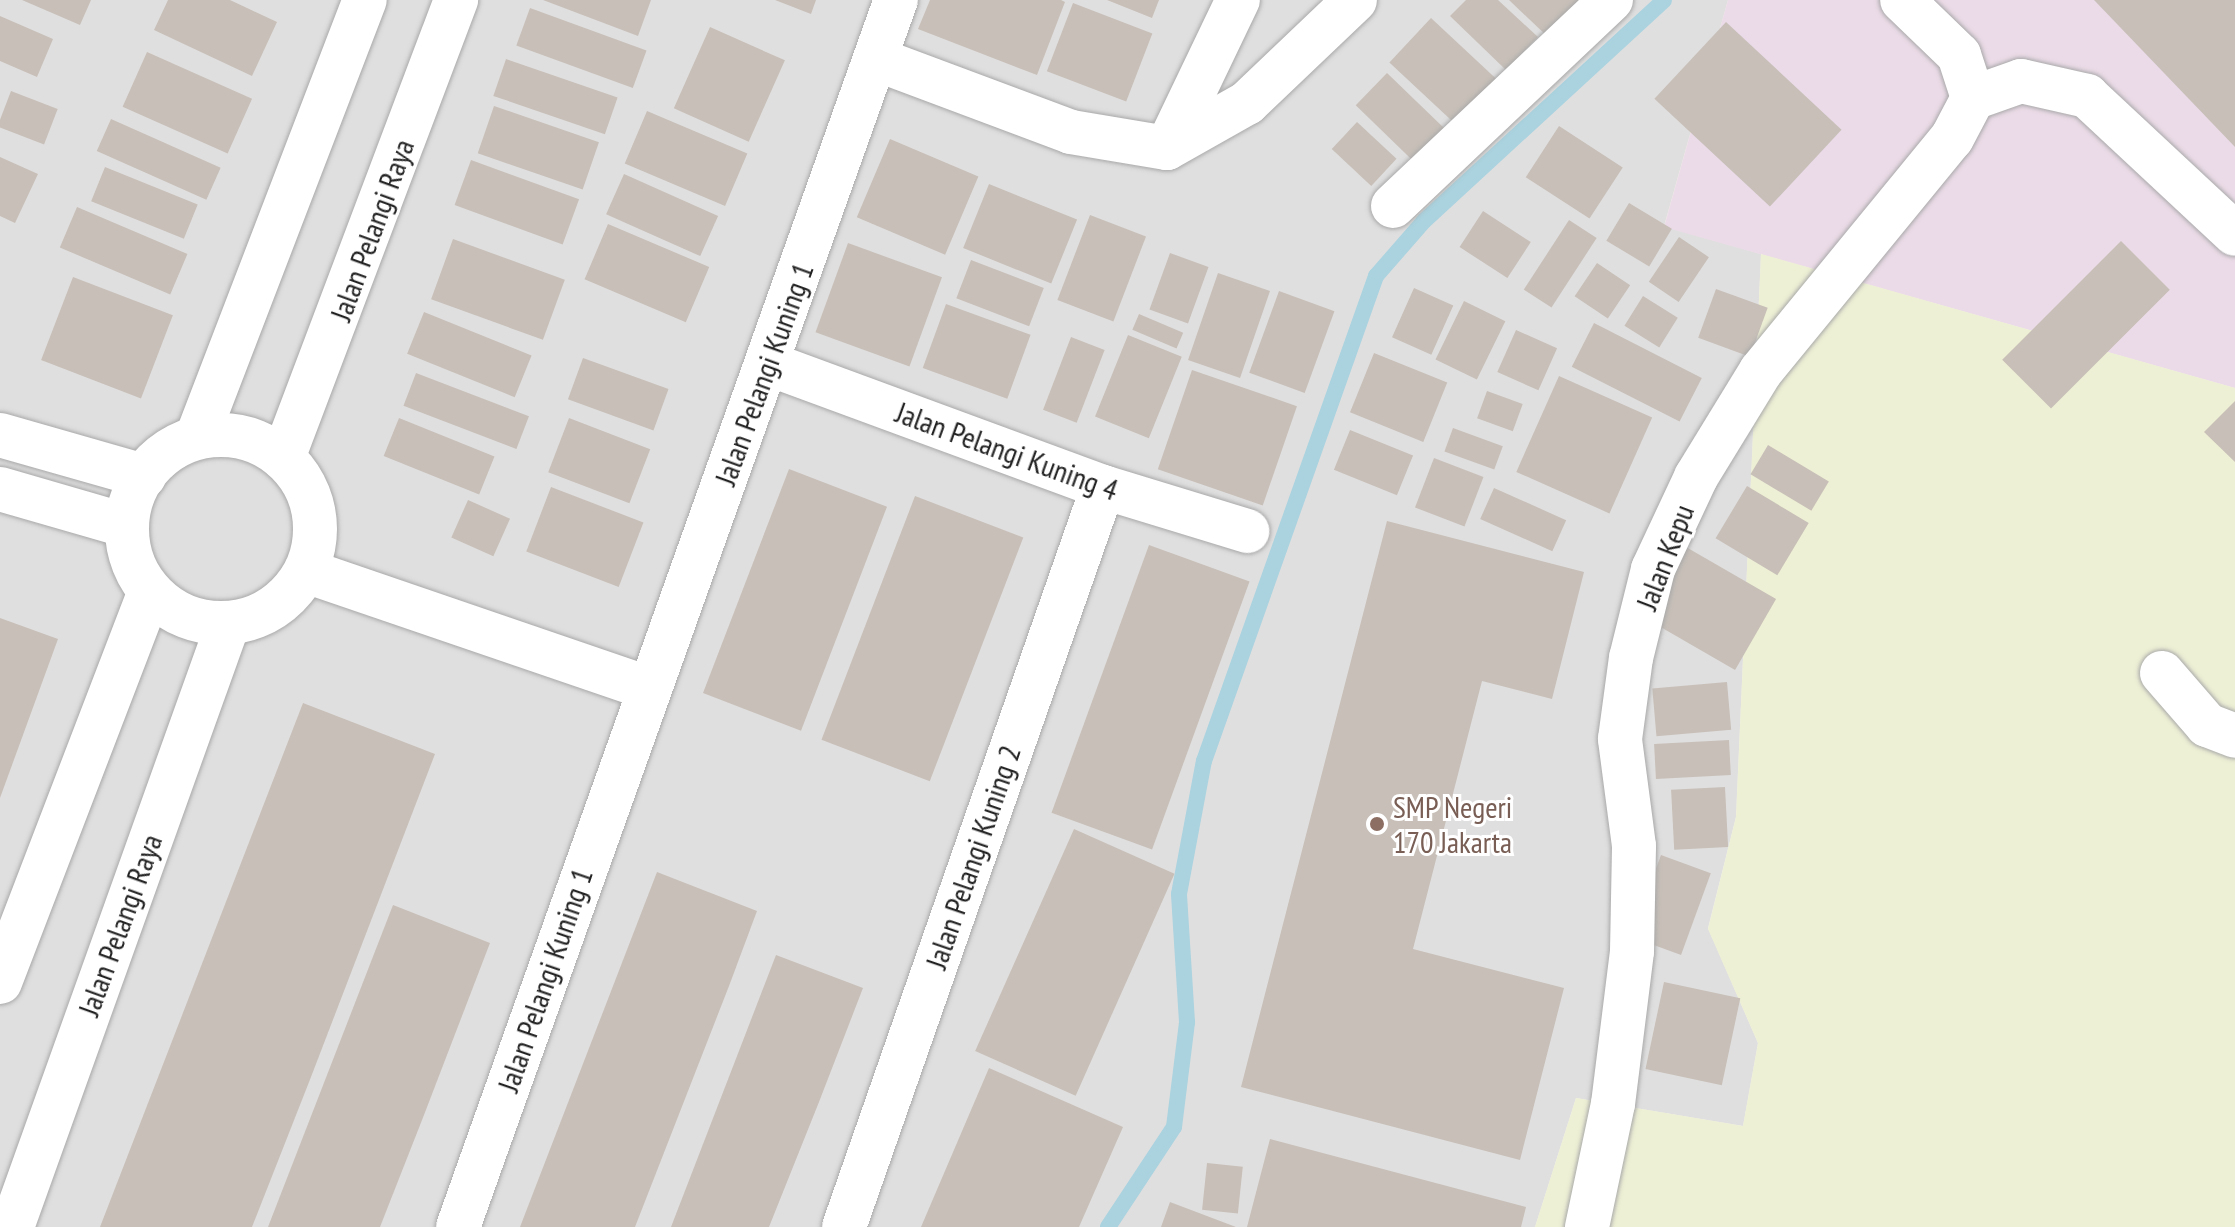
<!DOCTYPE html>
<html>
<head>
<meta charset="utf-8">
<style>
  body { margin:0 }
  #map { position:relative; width:2235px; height:1227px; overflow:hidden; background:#f2efe9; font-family:"PT Sans Narrow",sans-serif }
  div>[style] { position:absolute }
  .residential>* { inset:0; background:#e0dfdf }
  .industrial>* { inset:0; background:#ebdbe8 }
  .farmland>* { inset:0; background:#eef0d5 }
  .stream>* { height:16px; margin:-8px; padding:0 8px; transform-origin:8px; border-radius:8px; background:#aad3df }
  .building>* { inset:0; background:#c7bfb8; transform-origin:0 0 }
  .roads { filter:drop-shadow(0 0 2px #a9a9a9) drop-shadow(0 0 2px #a9a9a9) }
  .minor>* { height:44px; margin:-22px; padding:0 22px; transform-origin:22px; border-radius:22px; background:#fff }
  .minor>.ring { margin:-22px; padding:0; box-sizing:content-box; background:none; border:44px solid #fff; border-radius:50% }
  .dots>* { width:22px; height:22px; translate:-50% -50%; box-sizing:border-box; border:4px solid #fff; border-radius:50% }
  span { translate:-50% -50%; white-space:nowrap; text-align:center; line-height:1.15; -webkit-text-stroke:6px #fff; paint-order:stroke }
  .street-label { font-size:30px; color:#222 }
  .education-label { font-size:30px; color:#785e54 }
  .left { translate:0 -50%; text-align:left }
</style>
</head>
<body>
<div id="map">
  <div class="residential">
    <div style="clip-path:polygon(0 0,1728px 0,1664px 226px,1761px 254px,1736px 817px,1708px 928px,1758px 1043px,1743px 1126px,1576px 1098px,1535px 1227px,0 1227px)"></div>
  </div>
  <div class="industrial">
    <div style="clip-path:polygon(1728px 0,2235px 0,2235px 388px,1664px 227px)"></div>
  </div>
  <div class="farmland">
    <div style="clip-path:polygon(1761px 254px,2235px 388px,2235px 1227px,1535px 1227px,1576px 1098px,1743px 1126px,1758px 1043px,1708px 929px,1736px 817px)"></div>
  </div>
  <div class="stream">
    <div style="left:1108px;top:1227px;width:120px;rotate:-56.6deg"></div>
    <div style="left:1174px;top:1127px;width:106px;rotate:-82.9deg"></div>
    <div style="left:1187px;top:1022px;width:128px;rotate:-93.6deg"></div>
    <div style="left:1179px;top:894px;width:135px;rotate:-79.4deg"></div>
    <div style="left:1204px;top:761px;width:515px;rotate:-70.47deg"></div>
    <div style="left:1376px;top:276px;width:73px;rotate:-48.9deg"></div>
    <div style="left:1424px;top:221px;width:326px;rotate:-42.6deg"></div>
  </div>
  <div class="building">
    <div style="clip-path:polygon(22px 0,91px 0,80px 25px)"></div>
    <div style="clip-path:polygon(168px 0,230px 0,277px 22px,252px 76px,154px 30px)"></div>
    <div style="clip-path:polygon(543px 0,651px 0,638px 36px)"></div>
    <div style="clip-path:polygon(775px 0,816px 0,811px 14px)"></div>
    <div style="clip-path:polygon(930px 0,1061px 0,1065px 2px,1037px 75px,918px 29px)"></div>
    <div style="clip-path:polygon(1107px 0,1159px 0,1152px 18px)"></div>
    <div style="clip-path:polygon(1466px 0,1498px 0,1538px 37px,1506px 70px,1450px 16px)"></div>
    <div style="clip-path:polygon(1509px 0,1581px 0,1548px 37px)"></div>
    <div style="clip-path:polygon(2094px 0,2235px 0,2235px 147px)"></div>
    <div style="left:1073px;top:3px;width:85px;height:73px;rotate:21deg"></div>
    <div style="left:530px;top:8px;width:124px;height:40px;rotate:20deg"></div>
    <div style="clip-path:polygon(0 16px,53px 39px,37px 77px,0 61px)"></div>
    <div style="left:1431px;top:18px;width:96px;height:61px;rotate:43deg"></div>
    <div style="left:1726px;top:22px;width:158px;height:105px;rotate:43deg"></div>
    <div style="left:710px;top:27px;width:82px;height:89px;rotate:24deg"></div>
    <div style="left:147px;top:52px;width:115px;height:60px;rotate:24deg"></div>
    <div style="left:506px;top:59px;width:118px;height:39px;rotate:19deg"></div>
    <div style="left:1387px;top:73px;width:81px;height:45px;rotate:44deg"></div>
    <div style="left:11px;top:91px;width:50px;height:38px;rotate:21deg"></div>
    <div style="left:494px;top:106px;width:111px;height:50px;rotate:19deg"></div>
    <div style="left:647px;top:111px;width:109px;height:57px;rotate:23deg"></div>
    <div style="left:111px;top:119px;width:120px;height:35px;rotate:24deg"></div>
    <div style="left:1357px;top:122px;width:54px;height:37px;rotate:43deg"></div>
    <div style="left:1559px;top:126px;width:76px;height:61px;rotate:33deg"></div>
    <div style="left:890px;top:139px;width:96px;height:85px;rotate:23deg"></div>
    <div style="clip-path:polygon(0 157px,38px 174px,15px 223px,0 216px)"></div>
    <div style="left:471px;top:160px;width:115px;height:48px;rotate:20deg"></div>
    <div style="left:105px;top:167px;width:100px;height:37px;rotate:22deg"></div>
    <div style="left:624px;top:174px;width:103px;height:44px;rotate:24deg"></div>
    <div style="left:989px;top:184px;width:95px;height:69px;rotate:22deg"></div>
    <div style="left:1629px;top:203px;width:50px;height:44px;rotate:31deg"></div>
    <div style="left:77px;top:207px;width:120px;height:44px;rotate:23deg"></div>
    <div style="left:1483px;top:211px;width:57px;height:43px;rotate:33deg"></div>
    <div style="left:1090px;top:215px;width:60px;height:91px;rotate:21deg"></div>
    <div style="left:1569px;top:220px;width:33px;height:83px;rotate:33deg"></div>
    <div style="left:608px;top:224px;width:110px;height:60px;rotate:23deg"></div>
    <div style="left:1679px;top:237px;width:36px;height:54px;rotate:34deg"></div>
    <div style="left:453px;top:239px;width:119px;height:64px;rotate:20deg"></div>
    <div style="left:2121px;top:241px;width:69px;height:168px;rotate:45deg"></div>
    <div style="left:848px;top:243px;width:100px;height:95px;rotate:20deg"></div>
    <div style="left:1170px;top:253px;width:41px;height:60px;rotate:20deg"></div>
    <div style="left:971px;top:260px;width:78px;height:41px;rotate:21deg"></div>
    <div style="left:1597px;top:263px;width:40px;height:40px;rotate:34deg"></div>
    <div style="left:1218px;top:273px;width:55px;height:92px;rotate:19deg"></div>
    <div style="left:73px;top:277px;width:107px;height:89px;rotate:21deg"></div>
    <div style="left:1414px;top:288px;width:43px;height:54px;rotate:24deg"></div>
    <div style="left:1716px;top:289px;width:55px;height:52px;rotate:20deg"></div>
    <div style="left:1279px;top:291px;width:59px;height:87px;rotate:20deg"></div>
    <div style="left:1643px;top:296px;width:41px;height:35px;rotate:32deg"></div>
    <div style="left:1464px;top:301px;width:46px;height:65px;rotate:26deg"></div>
    <div style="left:946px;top:304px;width:90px;height:68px;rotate:20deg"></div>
    <div style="left:424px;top:312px;width:116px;height:45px;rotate:22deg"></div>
    <div style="left:1139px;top:314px;width:48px;height:17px;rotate:23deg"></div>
    <div style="left:1594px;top:323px;width:121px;height:49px;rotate:27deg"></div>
    <div style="left:1516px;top:330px;width:45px;height:46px;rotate:24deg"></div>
    <div style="left:1128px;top:335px;width:58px;height:88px;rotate:22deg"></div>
    <div style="left:1071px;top:337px;width:36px;height:78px;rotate:21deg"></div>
    <div style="left:1374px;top:353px;width:79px;height:64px;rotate:22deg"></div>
    <div style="left:583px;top:358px;width:91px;height:44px;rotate:20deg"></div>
    <div style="left:1192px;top:370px;width:111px;height:105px;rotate:19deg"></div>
    <div style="left:416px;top:373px;width:121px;height:35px;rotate:21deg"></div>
    <div style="left:1559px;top:376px;width:102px;height:105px;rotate:24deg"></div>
    <div style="left:1487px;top:391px;width:38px;height:29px;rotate:20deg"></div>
    <div style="clip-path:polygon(2235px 401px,2235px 462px,2204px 432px)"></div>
    <div style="left:399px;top:418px;width:103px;height:41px;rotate:22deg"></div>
    <div style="left:569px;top:418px;width:87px;height:58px;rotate:21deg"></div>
    <div style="left:1453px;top:428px;width:53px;height:25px;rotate:20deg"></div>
    <div style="left:1350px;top:430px;width:68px;height:43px;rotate:22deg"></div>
    <div style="left:1768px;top:445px;width:71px;height:34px;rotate:31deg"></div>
    <div style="left:1434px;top:458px;width:53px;height:53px;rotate:21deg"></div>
    <div style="left:789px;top:469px;width:105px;height:240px;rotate:21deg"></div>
    <div style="left:1747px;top:486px;width:72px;height:61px;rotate:31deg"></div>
    <div style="left:551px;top:487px;width:99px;height:69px;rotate:21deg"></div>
    <div style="left:1494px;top:488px;width:79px;height:34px;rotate:24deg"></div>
    <div style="left:915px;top:496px;width:116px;height:261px;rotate:21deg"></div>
    <div style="left:468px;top:500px;width:46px;height:41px;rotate:24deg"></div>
    <div style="clip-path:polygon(1387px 521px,1584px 572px,1552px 699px,1482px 681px,1413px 949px,1564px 988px,1520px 1160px,1241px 1087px)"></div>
    <div style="left:1149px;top:545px;width:107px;height:285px;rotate:20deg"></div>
    <div style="left:1686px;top:547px;width:104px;height:82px;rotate:30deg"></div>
    <div style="clip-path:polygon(0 618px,58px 639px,0 798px)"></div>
    <div style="left:1727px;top:682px;width:48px;height:75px;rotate:85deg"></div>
    <div style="clip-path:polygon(303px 703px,435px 754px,311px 1077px,252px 1227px,100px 1227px)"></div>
    <div style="left:1729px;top:740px;width:35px;height:75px;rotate:87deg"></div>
    <div style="left:1725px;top:787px;width:60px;height:54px;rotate:87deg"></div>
    <div style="left:1074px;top:829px;width:110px;height:243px;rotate:24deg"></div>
    <div style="left:1661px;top:855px;width:53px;height:87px;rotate:20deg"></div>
    <div style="clip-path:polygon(657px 872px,757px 911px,729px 986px,635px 1227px,520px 1227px)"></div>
    <div style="clip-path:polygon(393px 905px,490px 943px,424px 1115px,380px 1227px,268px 1227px)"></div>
    <div style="clip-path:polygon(776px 955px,863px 988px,819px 1102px,769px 1227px,671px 1227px)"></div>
    <div style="left:1664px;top:982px;width:78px;height:89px;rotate:12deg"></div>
    <div style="clip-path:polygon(989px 1068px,1123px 1127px,1079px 1227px,921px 1227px)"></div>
    <div style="clip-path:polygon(1270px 1139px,1526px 1207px,1521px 1227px,1247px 1227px)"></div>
    <div style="left:1207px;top:1163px;width:36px;height:47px;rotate:6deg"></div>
    <div style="clip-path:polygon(1170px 1202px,1236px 1227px,1161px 1227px)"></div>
  </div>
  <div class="roads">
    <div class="minor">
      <div style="left:876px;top:59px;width:208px;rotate:20.5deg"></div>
      <div style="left:1071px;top:132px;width:97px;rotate:9.5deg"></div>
      <div style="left:1973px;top:98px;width:51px;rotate:-19.5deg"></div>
      <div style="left:2021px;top:81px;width:68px;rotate:12.8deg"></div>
      <div style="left:2087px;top:96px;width:202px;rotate:43deg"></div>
      <div style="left:1167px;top:148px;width:92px;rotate:-29.4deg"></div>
      <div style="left:1247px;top:103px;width:149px;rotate:-43.6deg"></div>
      <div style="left:1167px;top:148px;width:164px;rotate:-64.4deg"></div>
      <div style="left:1393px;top:206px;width:300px;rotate:-43.4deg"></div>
      <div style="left:769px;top:364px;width:356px;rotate:20.2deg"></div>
      <div style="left:1103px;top:487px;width:151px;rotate:17deg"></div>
      <div class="ring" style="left:127px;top:435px;width:144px;height:144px"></div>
      <div style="left:0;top:435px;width:150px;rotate:15.9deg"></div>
      <div style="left:197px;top:437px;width:468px;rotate:-69deg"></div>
      <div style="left:283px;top:458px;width:490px;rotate:-69.3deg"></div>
      <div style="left:0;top:489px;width:130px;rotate:16.1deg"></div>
      <div style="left:306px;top:571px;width:361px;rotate:18.9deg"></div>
      <div style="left:2162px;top:673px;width:69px;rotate:49.1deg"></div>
      <div style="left:2207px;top:725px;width:30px;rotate:21deg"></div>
      <div style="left:0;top:982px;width:417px;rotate:-69deg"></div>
      <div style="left:12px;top:1227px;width:641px;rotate:-70.29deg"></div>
      <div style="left:458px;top:1227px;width:1303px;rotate:-70.36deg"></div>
      <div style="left:844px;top:1227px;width:784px;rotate:-70.71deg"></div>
      <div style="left:1587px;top:1227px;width:126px;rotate:-78.1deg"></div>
      <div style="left:1613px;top:1104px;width:154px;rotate:-82.9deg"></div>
      <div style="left:1632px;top:951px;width:105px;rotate:-88.9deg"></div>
      <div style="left:1634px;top:846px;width:108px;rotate:-97.5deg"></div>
      <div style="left:1620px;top:739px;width:82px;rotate:-82.3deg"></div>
      <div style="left:1631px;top:658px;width:92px;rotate:-76.1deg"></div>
      <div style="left:1653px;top:569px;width:102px;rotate:-64.9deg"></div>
      <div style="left:1696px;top:477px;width:124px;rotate:-58.5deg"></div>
      <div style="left:1761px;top:371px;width:301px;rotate:-50.7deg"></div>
      <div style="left:1952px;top:138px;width:45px;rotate:-62.3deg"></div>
      <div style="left:1973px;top:98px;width:45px;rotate:-108deg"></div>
      <div style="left:1959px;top:55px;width:79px;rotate:-136deg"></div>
    </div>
  </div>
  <div class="dots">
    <div style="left:1377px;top:824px;background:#8d6e63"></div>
  </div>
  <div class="street-label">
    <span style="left:372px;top:230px;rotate:-70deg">Jalan Pelangi Raya</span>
    <span style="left:764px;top:374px;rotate:-70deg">Jalan Pelangi Kuning 1</span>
    <span style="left:1007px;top:451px;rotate:20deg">Jalan Pelangi Kuning 4</span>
    <span style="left:1665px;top:557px;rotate:-69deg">Jalan Kepu</span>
    <span style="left:973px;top:857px;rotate:-71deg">Jalan Pelangi Kuning 2</span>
    <span style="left:120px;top:925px;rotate:-70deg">Jalan Pelangi Raya</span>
    <span style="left:545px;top:980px;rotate:-71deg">Jalan Pelangi Kuning 1</span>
  </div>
  <div class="education-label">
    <span class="left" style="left:1393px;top:824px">SMP Negeri<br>170 Jakarta</span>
  </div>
</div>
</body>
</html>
